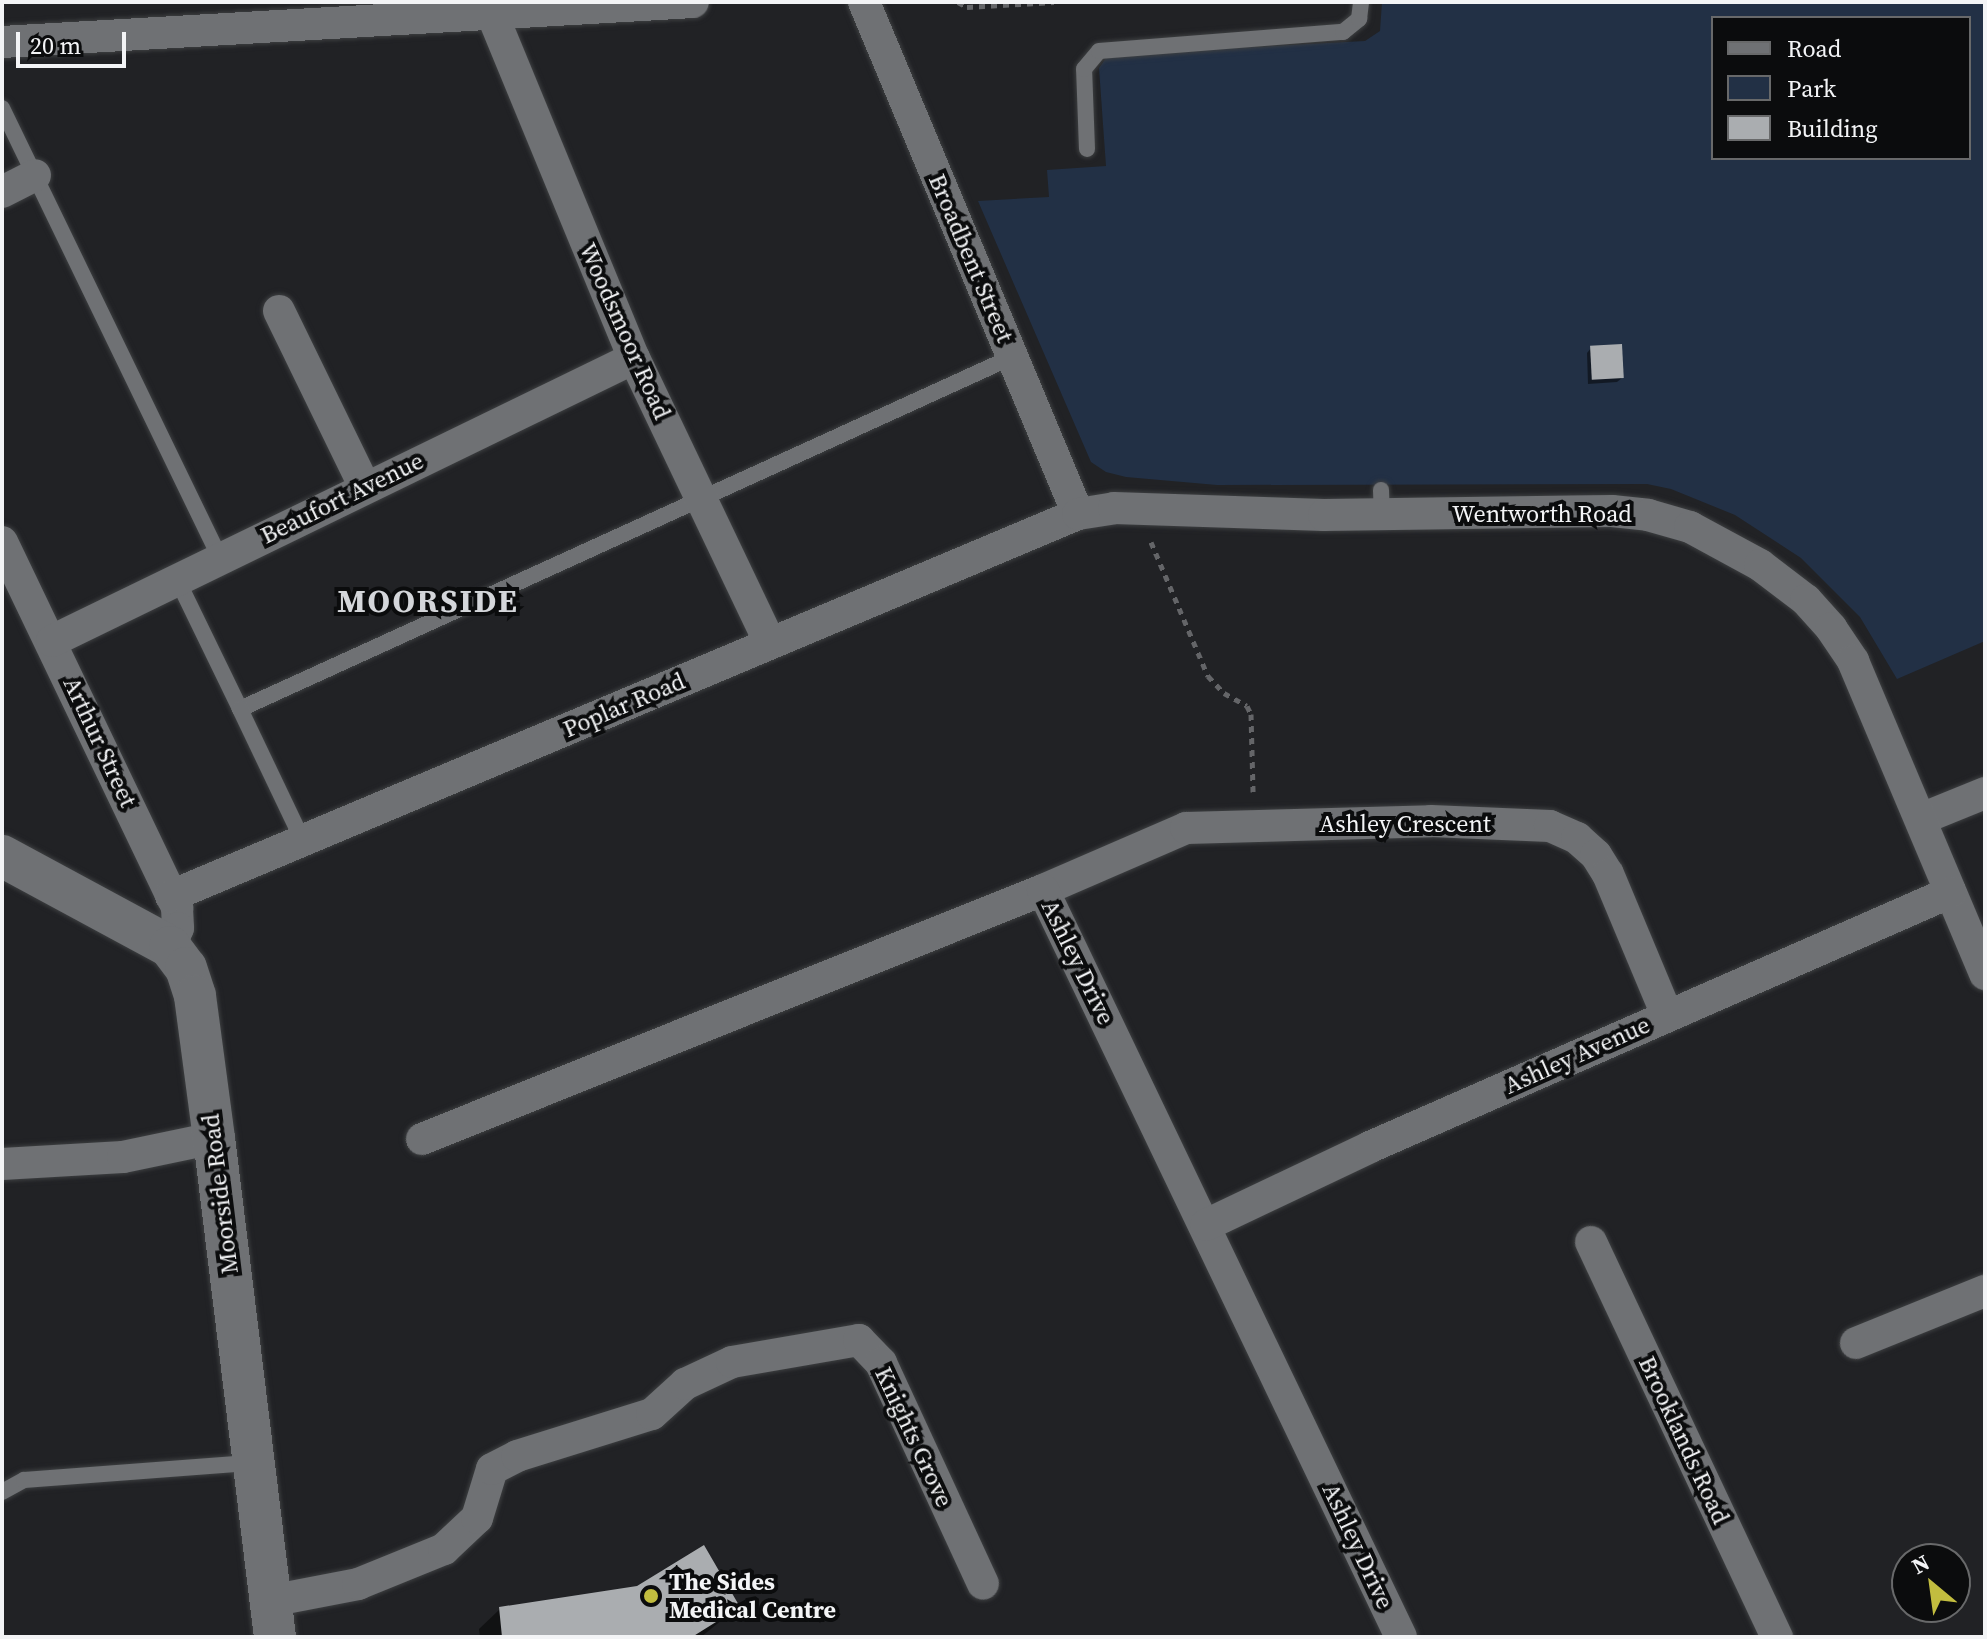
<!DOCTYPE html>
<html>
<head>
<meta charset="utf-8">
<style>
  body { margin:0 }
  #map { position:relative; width:1987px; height:1639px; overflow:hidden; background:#212225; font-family:"Source Serif 4",serif }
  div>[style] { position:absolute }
  .green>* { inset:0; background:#223045 }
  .shadow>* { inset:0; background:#0007 }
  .building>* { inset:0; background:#aaadb0; transform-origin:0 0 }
  .path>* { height:5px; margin-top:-2.5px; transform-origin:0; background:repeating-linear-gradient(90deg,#646568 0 6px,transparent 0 12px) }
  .roads { filter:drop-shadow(0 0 2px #3d3f41) drop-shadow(0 0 2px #3d3f41) }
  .service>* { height:16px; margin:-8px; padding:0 8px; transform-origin:8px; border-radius:8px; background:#6f7174 }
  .minor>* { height:32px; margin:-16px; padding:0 16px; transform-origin:16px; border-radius:16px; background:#6f7174 }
  .tertiary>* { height:42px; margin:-21px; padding:0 21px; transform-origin:21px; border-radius:21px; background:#6f7174 }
  .dots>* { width:22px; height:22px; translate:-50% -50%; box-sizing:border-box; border:4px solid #0b0c0d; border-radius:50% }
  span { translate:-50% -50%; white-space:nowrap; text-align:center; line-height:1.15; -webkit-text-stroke:8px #0b0c0d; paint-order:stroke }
  .street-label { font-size:24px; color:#f3f4f6 }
  .poi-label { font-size:24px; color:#f3f4f6; font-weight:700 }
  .left { translate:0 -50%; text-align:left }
  .district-label { font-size:32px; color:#d4d6da; font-weight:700; letter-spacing:2px }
  .frame { position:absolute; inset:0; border:4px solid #f3f4f6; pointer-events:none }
  .legend { position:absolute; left:1711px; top:16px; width:260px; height:144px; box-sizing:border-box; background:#0b0c0d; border:2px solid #68696a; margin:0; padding:10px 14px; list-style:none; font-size:24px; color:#f3f4f6 }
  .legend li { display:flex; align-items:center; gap:16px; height:40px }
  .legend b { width:40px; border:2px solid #68696a }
  .north { position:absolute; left:1891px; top:1543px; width:80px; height:80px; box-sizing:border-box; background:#0b0c0d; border:2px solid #68696a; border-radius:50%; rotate:331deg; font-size:22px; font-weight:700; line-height:32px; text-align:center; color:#f3f4f6 }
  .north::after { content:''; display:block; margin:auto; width:28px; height:36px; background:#c2bd3f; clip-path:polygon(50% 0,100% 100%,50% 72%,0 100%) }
  .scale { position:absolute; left:16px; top:32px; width:110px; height:36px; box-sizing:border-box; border:4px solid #f3f4f6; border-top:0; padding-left:10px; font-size:24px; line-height:28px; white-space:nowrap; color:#f3f4f6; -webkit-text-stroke:6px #0b0c0d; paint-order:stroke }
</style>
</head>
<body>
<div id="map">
  <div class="green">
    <div style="clip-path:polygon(evenodd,1382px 2px,1985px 2px,1985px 641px,1897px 679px,1860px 617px,1801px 558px,1735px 515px,1671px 489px,1647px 484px,1217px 485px,1126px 477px,1106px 472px,1091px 462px,978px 201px,1049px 197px,1047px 170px,1106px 166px,1099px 68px,1106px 58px,1117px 54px,1365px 41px,1380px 31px,1382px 2px,1713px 18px,1969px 18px,1969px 158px,1713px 158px,1713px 18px)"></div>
  </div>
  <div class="shadow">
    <div style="clip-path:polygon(1591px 348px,1622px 378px,1617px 382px,1588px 384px,1587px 353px)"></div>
    <div style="clip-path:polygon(738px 1607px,701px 1637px,480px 1637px,479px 1629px,500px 1609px)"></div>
  </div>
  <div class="building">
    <div style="left:1622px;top:344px;width:34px;height:32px;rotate:87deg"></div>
    <div style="clip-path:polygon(704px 1545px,740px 1607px,692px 1637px,502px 1637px,499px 1607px,637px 1586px)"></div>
  </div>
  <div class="path">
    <div style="left:958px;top:2px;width:10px;rotate:29deg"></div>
    <div style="left:967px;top:7px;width:87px;rotate:-3.3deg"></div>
    <div style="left:1151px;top:542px;width:146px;rotate:67deg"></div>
    <div style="left:1208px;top:676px;width:23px;rotate:47deg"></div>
    <div style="left:1224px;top:693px;width:26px;rotate:29deg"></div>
    <div style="left:1247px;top:706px;width:9px;rotate:63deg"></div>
    <div style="left:1251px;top:714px;width:78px;rotate:88.5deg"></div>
  </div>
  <div class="roads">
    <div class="service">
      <div style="left:2px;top:108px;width:500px;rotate:64.15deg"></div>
      <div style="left:1087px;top:149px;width:80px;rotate:-92.1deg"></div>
      <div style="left:1084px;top:69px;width:23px;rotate:-50deg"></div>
      <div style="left:1099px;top:51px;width:245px;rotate:-4.5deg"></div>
      <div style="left:1343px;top:32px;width:21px;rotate:-39deg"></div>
      <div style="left:1359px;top:19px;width:17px;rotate:-83deg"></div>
      <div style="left:1381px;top:490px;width:23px;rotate:88deg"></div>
      <div style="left:177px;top:579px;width:144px;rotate:64.1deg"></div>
      <div style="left:240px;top:709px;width:848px;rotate:-24.51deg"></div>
      <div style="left:240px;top:709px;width:146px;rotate:64.5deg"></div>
      <div style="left:2px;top:1492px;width:25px;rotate:-29deg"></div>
      <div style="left:24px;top:1480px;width:229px;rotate:-4.3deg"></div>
    </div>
    <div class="minor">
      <div style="left:864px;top:2px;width:555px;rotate:67.32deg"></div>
      <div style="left:492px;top:14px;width:372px;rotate:67.6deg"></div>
      <div style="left:634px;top:358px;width:316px;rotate:64.5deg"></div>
      <div style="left:2px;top:42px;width:692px;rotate:-3.31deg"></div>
      <div style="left:2px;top:192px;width:37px;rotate:-27deg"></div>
      <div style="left:279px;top:311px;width:196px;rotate:64deg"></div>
      <div style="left:2px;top:542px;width:406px;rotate:64.4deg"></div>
      <div style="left:177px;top:908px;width:20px;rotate:87deg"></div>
      <div style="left:178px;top:928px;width:21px;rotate:113deg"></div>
      <div style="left:52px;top:641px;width:647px;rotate:-25.93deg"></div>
      <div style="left:1921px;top:819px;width:69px;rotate:-22.1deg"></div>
      <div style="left:1043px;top:890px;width:156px;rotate:-23.4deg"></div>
      <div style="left:1186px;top:828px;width:245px;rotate:-1.6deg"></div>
      <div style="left:1431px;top:821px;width:119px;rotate:2.4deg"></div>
      <div style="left:1550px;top:826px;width:30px;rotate:24deg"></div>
      <div style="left:1577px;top:838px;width:25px;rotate:42deg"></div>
      <div style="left:1596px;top:855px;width:22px;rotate:58deg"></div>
      <div style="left:1608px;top:874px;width:153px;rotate:67.3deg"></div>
      <div style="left:171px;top:896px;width:984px;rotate:-22.84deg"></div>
      <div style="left:1078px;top:514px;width:36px;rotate:-9deg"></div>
      <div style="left:1114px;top:508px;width:210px;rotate:1.9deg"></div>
      <div style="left:1324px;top:515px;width:288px;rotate:-0.8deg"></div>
      <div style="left:1612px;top:511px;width:36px;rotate:6deg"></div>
      <div style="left:1648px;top:515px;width:44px;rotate:15.9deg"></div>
      <div style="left:1690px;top:527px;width:80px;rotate:28.5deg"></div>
      <div style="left:1760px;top:565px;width:58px;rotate:37.3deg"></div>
      <div style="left:1806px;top:600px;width:38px;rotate:48deg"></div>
      <div style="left:1831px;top:628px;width:40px;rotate:56deg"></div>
      <div style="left:1853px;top:661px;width:340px;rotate:67.1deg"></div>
      <div style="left:422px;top:1139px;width:669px;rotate:-21.85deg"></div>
      <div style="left:1043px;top:890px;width:828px;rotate:64.39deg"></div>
      <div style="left:2px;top:1164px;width:121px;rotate:-3.3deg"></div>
      <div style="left:123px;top:1157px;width:93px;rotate:-11.8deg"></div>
      <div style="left:1206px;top:1225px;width:182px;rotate:-25.4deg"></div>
      <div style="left:1370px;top:1147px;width:634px;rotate:-23.7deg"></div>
      <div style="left:1591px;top:1242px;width:437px;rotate:64.8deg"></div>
      <div style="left:1856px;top:1343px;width:139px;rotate:-22deg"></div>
      <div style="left:270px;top:1601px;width:90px;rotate:-10.9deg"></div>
      <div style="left:358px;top:1584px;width:93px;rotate:-22.1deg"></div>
      <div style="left:444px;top:1549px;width:45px;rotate:-43.2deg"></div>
      <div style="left:477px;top:1518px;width:51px;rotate:-73deg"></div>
      <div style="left:492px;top:1469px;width:28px;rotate:-27deg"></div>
      <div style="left:517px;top:1456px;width:141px;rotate:-17.3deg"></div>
      <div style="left:652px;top:1414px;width:45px;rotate:-42.3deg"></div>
      <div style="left:685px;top:1384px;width:52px;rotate:-25.1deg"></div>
      <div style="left:732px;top:1362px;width:129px;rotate:-9.8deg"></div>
      <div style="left:859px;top:1340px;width:32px;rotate:46deg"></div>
      <div style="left:881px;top:1363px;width:243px;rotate:65.2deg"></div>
    </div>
    <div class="tertiary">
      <div style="left:2px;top:856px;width:191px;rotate:28.4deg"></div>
      <div style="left:170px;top:947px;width:26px;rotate:53deg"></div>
      <div style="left:186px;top:968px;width:29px;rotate:72deg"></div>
      <div style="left:195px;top:996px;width:143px;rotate:82.4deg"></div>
      <div style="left:214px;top:1138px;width:503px;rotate:83.03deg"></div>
    </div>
  </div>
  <div class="dots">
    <div style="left:651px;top:1596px;background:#c2bd3f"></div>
  </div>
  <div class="street-label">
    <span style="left:971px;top:258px;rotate:67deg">Broadbent Street</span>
    <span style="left:625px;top:331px;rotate:66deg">Woodsmoor Road</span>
    <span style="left:342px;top:498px;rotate:-26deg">Beaufort Avenue</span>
    <span style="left:1542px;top:514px">Wentworth Road</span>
    <span style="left:624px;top:705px;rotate:-23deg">Poplar Road</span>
    <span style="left:100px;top:742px;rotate:65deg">Arthur Street</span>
    <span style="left:1405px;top:824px">Ashley Crescent</span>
    <span style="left:1078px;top:962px;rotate:64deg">Ashley Drive</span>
    <span style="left:1577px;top:1055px;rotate:-24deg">Ashley Avenue</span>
    <span style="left:220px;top:1194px;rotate:-97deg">Moorside Road</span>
    <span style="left:914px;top:1437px;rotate:65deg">Knights Grove</span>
    <span style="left:1684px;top:1440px;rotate:65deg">Brooklands Road</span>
    <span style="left:1358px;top:1546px;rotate:65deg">Ashley Drive</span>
  </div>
  <div class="poi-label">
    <span class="left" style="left:669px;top:1596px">The Sides<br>Medical Centre</span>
  </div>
  <div class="district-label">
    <span style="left:428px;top:601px">MOORSIDE</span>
  </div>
  <div class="frame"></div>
  <ul class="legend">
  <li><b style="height:10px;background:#6f7174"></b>Road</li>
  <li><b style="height:22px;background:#223045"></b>Park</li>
  <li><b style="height:22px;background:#aaadb0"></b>Building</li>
  </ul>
  <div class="north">N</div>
  <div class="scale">20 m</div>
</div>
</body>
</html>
